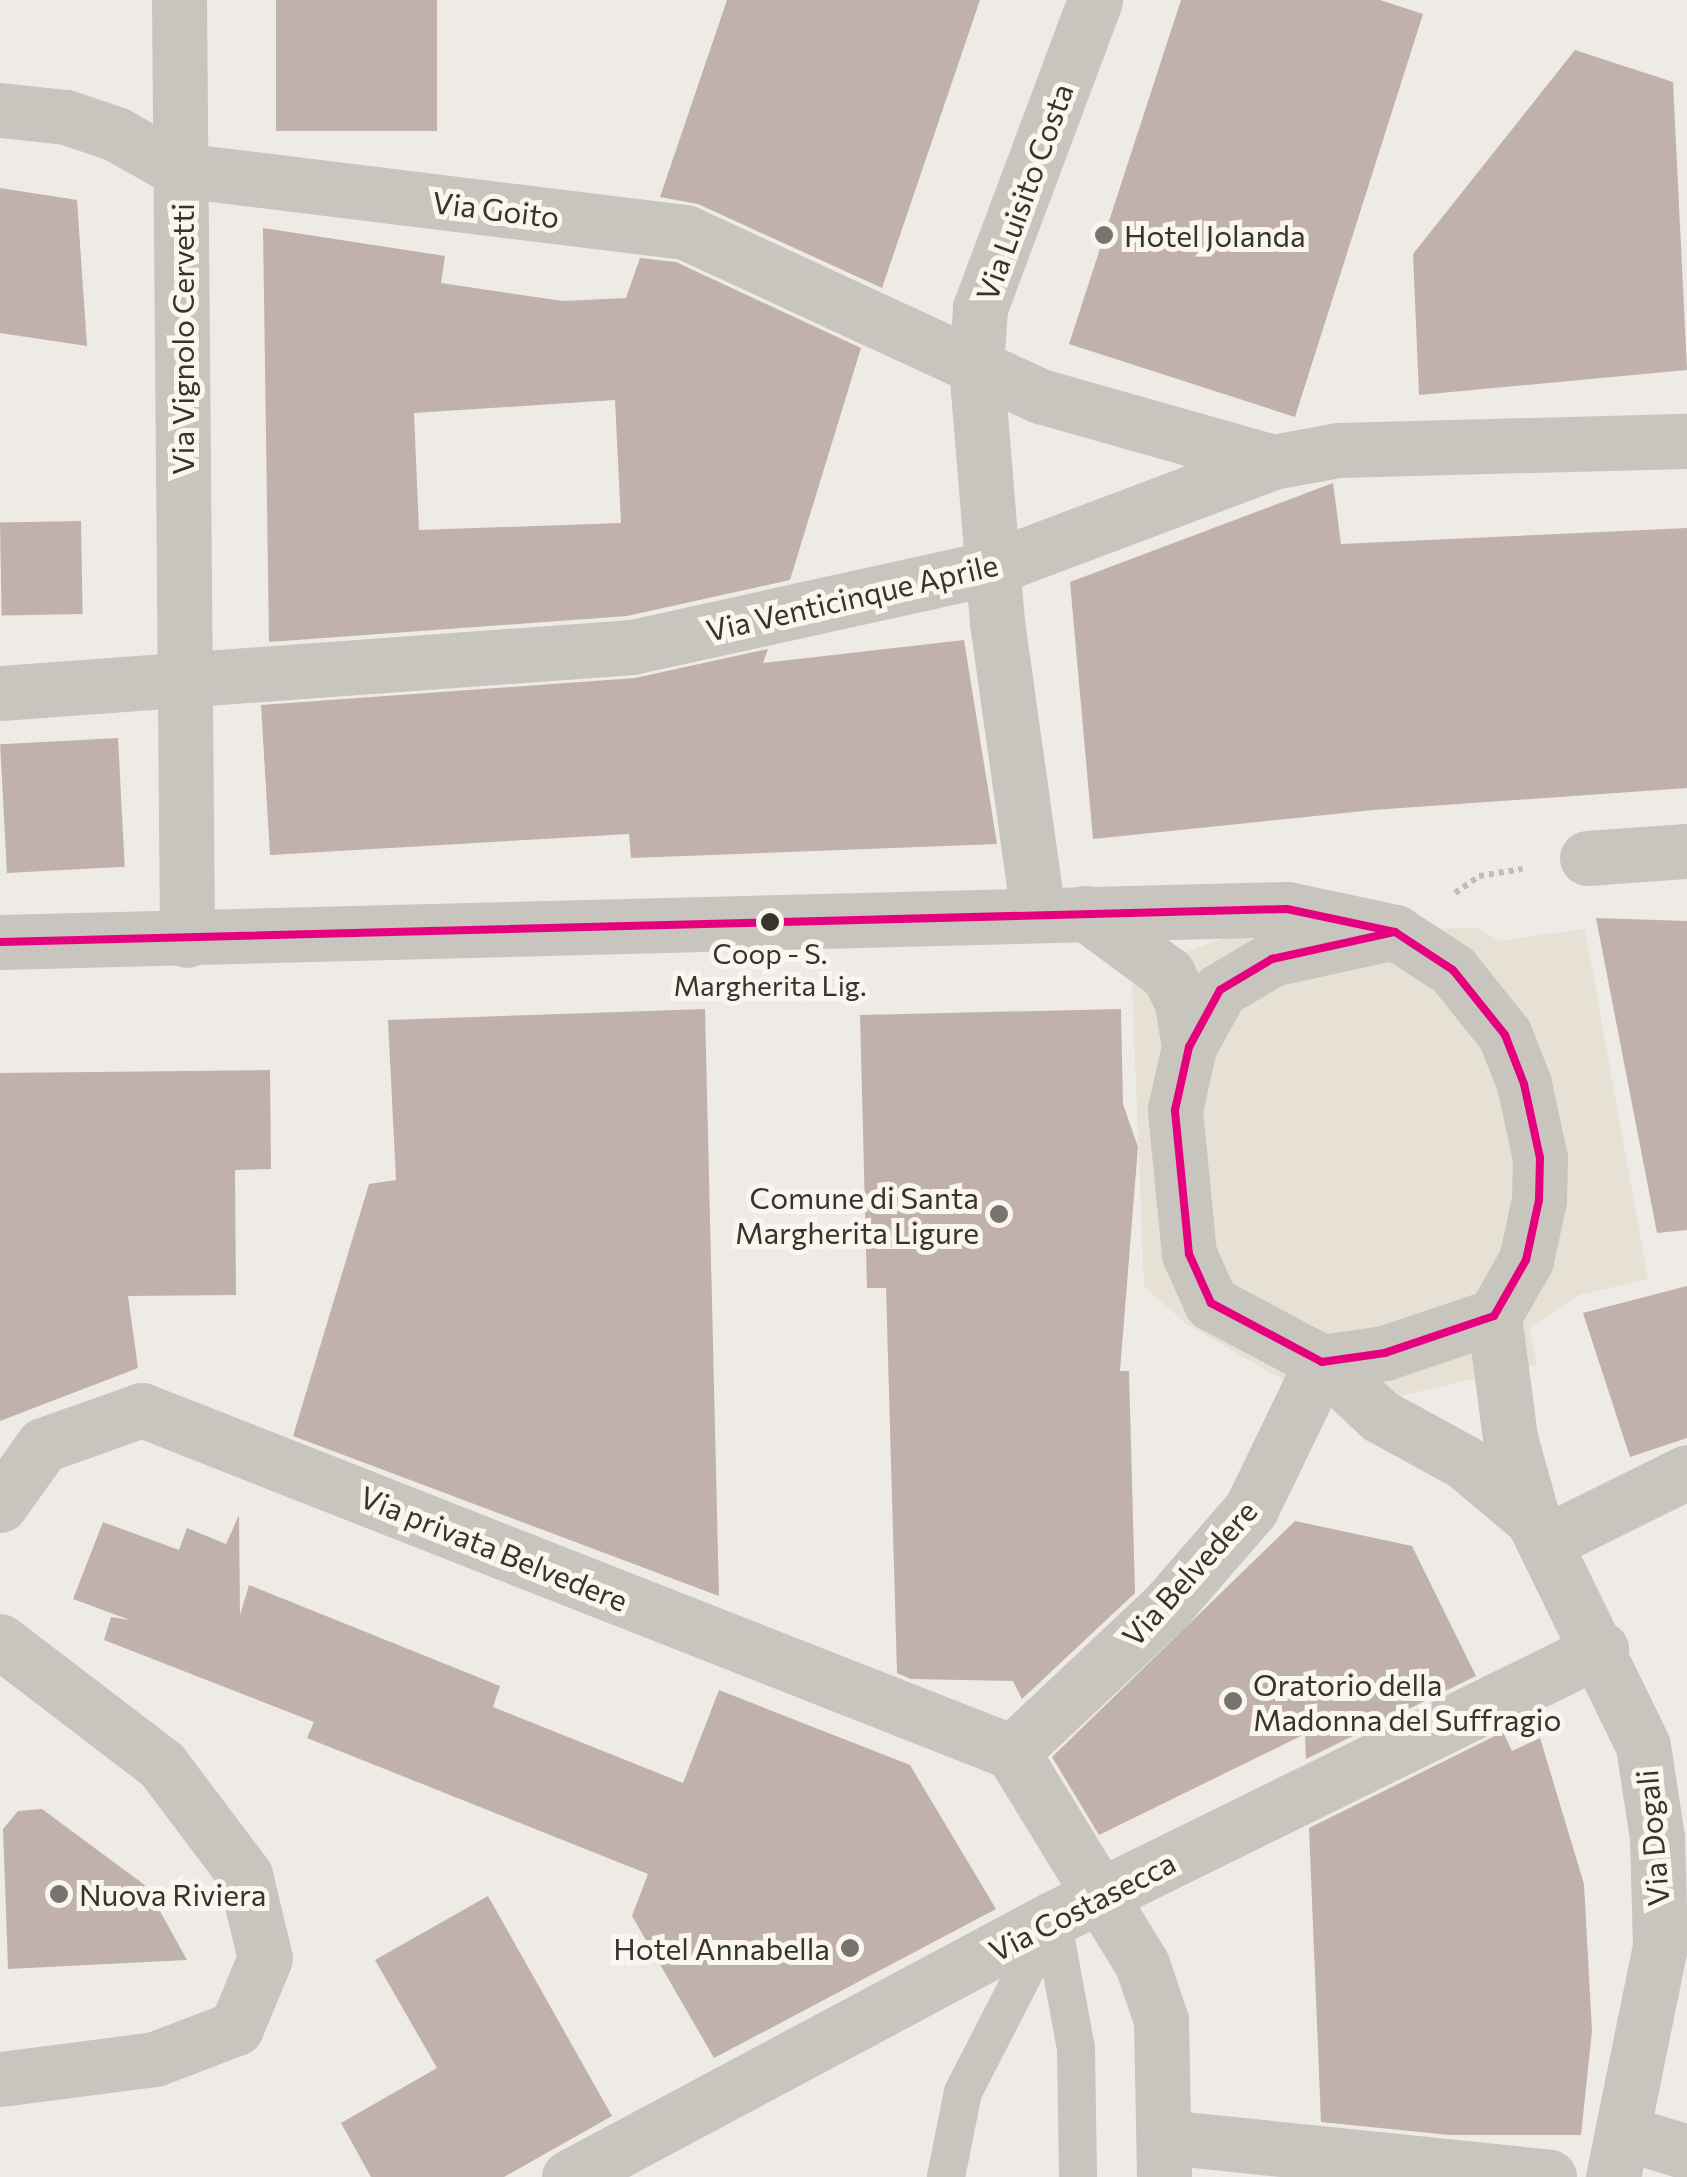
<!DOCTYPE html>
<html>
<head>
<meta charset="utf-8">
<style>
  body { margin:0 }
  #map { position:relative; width:1687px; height:2177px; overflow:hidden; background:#eeebe6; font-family:Commissioner,sans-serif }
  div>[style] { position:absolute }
  .plaza>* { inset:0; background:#e7e0d5 }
  .building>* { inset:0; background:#c0b2aa; transform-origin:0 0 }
  .path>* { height:6px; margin-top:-3px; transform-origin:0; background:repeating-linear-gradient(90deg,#c1bcb7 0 5px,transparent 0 10px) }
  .service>* { height:38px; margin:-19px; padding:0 19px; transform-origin:19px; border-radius:19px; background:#c8c4be }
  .pedestrian>* { height:55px; margin:-27.5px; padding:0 27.5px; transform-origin:27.5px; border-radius:27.5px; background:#c8c4be }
  .minor>* { height:55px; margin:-27.5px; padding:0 27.5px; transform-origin:27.5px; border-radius:27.5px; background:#c8c4be }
  .tertiary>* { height:55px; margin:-27.5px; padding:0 27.5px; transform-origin:27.5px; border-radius:27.5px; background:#c8c4be }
  .bus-1>* { height:8px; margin:-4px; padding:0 4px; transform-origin:4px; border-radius:4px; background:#e5007d }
  .dots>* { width:28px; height:28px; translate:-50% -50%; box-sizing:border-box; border:5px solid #f9f6ef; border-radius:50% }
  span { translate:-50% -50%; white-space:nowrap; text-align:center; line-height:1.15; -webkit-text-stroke:10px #f9f6ef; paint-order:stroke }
  .bus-label { font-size:28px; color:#39322d }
  .street-label { font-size:30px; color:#39322d }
  .poi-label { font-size:30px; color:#39322d }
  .left { translate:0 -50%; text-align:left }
  .right { translate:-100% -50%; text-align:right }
</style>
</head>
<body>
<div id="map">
  <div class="plaza">
    <div style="clip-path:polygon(1478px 928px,1498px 941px,1585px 929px,1648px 1279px,1579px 1295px,1529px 1328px,1537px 1364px,1337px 1411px,1188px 1325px,1144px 1287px,1132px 984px,1178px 955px,1244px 931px)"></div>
  </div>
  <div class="building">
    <div style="left:276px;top:0;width:161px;height:131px"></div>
    <div style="clip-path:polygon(727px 0,980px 0,882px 288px,698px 204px,660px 197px)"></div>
    <div style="clip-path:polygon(1181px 0,1380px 0,1423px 14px,1295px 417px,1069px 344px)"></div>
    <div style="clip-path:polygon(1575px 50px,1673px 82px,1687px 370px,1419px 395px,1413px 254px)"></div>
    <div style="clip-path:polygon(0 188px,77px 200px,87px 346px,0 333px)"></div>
    <div style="clip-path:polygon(evenodd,263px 228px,445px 256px,441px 283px,563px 301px,626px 298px,640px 258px,676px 262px,861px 348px,790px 580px,627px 616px,269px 642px,263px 228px,615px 400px,621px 523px,419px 530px,414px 413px,615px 400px)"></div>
    <div style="clip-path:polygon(1333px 483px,1341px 544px,1687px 528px,1687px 788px,1373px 810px,1093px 839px,1070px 582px)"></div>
    <div style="left:81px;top:521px;width:93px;height:81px;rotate:89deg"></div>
    <div style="clip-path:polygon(964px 640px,997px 844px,631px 858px,629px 834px,270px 855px,261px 705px,635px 678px,768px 649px,763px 663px)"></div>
    <div style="left:118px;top:738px;width:129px;height:118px;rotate:87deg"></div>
    <div style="clip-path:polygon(1596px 918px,1687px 921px,1687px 1230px,1657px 1233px)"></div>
    <div style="clip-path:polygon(705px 1009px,719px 1596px,293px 1436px,369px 1184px,396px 1180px,388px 1020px)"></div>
    <div style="clip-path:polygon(1121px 1009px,1123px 1104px,1138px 1147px,1120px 1371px,1129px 1371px,1135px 1593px,1022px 1699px,1013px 1681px,911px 1679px,897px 1673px,886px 1288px,867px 1288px,860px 1015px)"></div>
    <div style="clip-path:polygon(270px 1070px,271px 1169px,235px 1170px,236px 1295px,128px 1296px,138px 1368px,0 1421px,0 1073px)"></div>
    <div style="clip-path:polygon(1687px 1286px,1687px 1438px,1630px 1457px,1583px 1313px)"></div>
    <div style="clip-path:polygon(239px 1515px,240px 1615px,249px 1585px,500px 1686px,493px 1707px,683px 1783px,719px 1690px,910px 1765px,996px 1909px,714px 2058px,632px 1916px,648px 1874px,307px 1738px,314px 1722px,104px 1640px,111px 1617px,130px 1620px,73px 1599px,103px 1522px,179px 1550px,187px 1528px,226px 1544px)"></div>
    <div style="clip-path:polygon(1295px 1521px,1412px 1546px,1476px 1676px,1306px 1759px,1305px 1734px,1099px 1835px,1052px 1757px)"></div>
    <div style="clip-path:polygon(1503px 1732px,1512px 1751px,1540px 1738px,1584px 1884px,1592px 2031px,1581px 2135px,1449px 2135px,1321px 2122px,1309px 1828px)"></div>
    <div style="clip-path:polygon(42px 1809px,146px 1886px,187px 1960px,8px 1969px,3px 1829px,18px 1811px)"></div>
    <div style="clip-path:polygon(488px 1896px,612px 2116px,504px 2177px,371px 2177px,341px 2123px,437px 2068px,375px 1960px)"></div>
  </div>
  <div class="path">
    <div style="left:1455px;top:893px;width:29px;rotate:-35deg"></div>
    <div style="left:1479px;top:876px;width:44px;rotate:-9.2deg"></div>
  </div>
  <div class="service">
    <div style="left:1052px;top:1919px;width:132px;rotate:79.5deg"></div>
    <div style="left:1076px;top:2049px;width:128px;rotate:89.1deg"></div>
    <div style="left:946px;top:2177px;width:87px;rotate:-78.7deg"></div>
    <div style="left:963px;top:2092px;width:195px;rotate:-62.8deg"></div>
  </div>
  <div class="pedestrian">
    <div style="left:1587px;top:858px;width:100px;rotate:-4deg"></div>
    <div style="left:1546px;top:1542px;width:157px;rotate:-26.4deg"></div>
  </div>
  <div class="minor">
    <div style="left:0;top:110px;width:66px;rotate:6.1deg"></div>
    <div style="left:66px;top:117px;width:53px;rotate:18.8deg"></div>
    <div style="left:116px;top:134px;width:73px;rotate:29.4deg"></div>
    <div style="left:180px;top:170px;width:509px;rotate:7deg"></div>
    <div style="left:685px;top:232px;width:391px;rotate:24.8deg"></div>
    <div style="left:1040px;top:396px;width:242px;rotate:15.8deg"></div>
    <div style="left:0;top:693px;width:634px;rotate:-4.16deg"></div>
    <div style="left:632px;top:647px;width:368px;rotate:-12.4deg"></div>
    <div style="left:991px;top:568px;width:301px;rotate:-20.6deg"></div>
    <div style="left:1273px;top:462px;width:66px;rotate:-10.5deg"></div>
    <div style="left:1338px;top:450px;width:349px;rotate:-1.5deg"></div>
    <div style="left:1038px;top:914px;width:295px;rotate:-98deg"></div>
    <div style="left:997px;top:622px;width:255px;rotate:-94.7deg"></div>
    <div style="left:976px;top:368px;width:60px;rotate:-86.2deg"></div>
    <div style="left:980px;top:308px;width:329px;rotate:-69.5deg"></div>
    <div style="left:0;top:1505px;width:74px;rotate:-54.4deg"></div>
    <div style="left:43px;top:1445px;width:105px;rotate:-19.5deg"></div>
    <div style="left:142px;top:1410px;width:935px;rotate:21.46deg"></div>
    <div style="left:0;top:1641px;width:204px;rotate:37.4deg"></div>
    <div style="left:162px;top:1765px;width:138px;rotate:53deg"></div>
    <div style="left:245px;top:1875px;width:85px;rotate:76.5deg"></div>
    <div style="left:265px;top:1958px;width:76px;rotate:112.5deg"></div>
    <div style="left:236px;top:2028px;width:87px;rotate:159.1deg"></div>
    <div style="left:155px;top:2059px;width:156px;rotate:172.6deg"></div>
    <div style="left:1012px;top:1752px;width:213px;rotate:-43.3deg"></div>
    <div style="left:1167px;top:1606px;width:128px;rotate:-49.1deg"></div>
    <div style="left:1251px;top:1509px;width:163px;rotate:-64.2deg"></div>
    <div style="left:1012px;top:1752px;width:249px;rotate:58.5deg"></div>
    <div style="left:1142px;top:1964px;width:59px;rotate:71.3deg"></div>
    <div style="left:1161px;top:2020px;width:157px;rotate:88.9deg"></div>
    <div style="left:1622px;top:2132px;width:68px;rotate:17.1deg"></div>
    <div style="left:1165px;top:2137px;width:386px;rotate:5.9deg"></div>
    <div style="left:569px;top:2177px;width:548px;rotate:-28.11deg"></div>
    <div style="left:1052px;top:1919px;width:612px;rotate:-26.19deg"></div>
  </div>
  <div class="tertiary">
    <div style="left:179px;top:0;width:940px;rotate:89.51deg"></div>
    <div style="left:1085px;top:913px;width:103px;rotate:36.3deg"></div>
    <div style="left:1168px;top:974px;width:32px;rotate:64deg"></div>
    <div style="left:1182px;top:1003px;width:45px;rotate:81deg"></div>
    <div style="left:0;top:942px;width:1287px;rotate:-1.47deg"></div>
    <div style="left:1287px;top:909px;width:110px;rotate:12deg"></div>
    <div style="left:1395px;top:932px;width:69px;rotate:33.2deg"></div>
    <div style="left:1453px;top:970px;width:83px;rotate:51.3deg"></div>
    <div style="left:1505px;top:1035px;width:53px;rotate:68.8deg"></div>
    <div style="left:1524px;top:1084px;width:76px;rotate:77.8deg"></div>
    <div style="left:1540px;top:1158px;width:42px;rotate:91.4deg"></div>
    <div style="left:1539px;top:1200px;width:61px;rotate:102.2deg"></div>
    <div style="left:1526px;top:1260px;width:64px;rotate:119.7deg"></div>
    <div style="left:1494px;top:1316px;width:115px;rotate:161.3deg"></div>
    <div style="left:1385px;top:1353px;width:64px;rotate:171.9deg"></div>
    <div style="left:1322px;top:1362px;width:126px;rotate:-152deg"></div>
    <div style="left:1211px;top:1303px;width:54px;rotate:-114.2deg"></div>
    <div style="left:1189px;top:1254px;width:145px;rotate:-95.6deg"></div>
    <div style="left:1175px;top:1110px;width:65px;rotate:-77.5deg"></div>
    <div style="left:1189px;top:1047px;width:65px;rotate:-61.5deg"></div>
    <div style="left:1220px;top:990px;width:61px;rotate:-30.8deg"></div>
    <div style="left:1272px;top:959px;width:126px;rotate:-12.4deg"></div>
    <div style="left:1494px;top:1316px;width:123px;rotate:82.5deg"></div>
    <div style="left:1510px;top:1438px;width:85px;rotate:74.3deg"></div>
    <div style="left:1322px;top:1362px;width:79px;rotate:43deg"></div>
    <div style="left:1380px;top:1416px;width:96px;rotate:28.7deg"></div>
    <div style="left:1464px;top:1462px;width:90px;rotate:40deg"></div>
    <div style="left:1533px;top:1520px;width:251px;rotate:64deg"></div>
    <div style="left:1643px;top:1746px;width:92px;rotate:81.3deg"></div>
    <div style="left:1657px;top:1837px;width:109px;rotate:88.4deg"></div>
    <div style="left:1660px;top:1946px;width:236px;rotate:101.5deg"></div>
  </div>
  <div class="bus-1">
    <div style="left:0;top:942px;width:1287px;rotate:-1.47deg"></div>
    <div style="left:1287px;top:909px;width:110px;rotate:12deg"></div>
    <div style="left:1395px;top:932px;width:69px;rotate:33.2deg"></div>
    <div style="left:1453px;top:970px;width:83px;rotate:51.3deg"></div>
    <div style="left:1505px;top:1035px;width:53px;rotate:68.8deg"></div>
    <div style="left:1524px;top:1084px;width:76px;rotate:77.8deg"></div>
    <div style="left:1540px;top:1158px;width:42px;rotate:91.4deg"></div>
    <div style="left:1539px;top:1200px;width:61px;rotate:102.2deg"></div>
    <div style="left:1526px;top:1260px;width:64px;rotate:119.7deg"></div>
    <div style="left:1494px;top:1316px;width:115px;rotate:161.3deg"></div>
    <div style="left:1385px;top:1353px;width:64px;rotate:171.9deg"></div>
    <div style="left:1322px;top:1362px;width:126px;rotate:-152deg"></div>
    <div style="left:1211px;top:1303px;width:54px;rotate:-114.2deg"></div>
    <div style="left:1189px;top:1254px;width:145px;rotate:-95.6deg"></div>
    <div style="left:1175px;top:1110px;width:65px;rotate:-77.5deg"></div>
    <div style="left:1189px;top:1047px;width:65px;rotate:-61.5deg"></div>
    <div style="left:1220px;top:990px;width:61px;rotate:-30.8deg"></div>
    <div style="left:1272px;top:959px;width:126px;rotate:-12.4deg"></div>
  </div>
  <div class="dots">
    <div style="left:1104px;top:235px;background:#78736e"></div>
    <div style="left:770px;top:922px;background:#39322d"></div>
    <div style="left:999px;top:1214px;background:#78736e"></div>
    <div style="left:1233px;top:1701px;background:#78736e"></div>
    <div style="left:59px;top:1894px;background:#78736e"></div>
    <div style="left:850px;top:1948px;background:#78736e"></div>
  </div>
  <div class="bus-label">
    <span style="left:770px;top:969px">Coop - S.<br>Margherita Lig.</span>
  </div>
  <div class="street-label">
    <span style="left:1024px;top:192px;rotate:-70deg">Via Luisito Costa</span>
    <span style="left:496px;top:209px;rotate:7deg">Via Goito</span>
    <span style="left:182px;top:339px;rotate:-90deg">Via Vignolo Cervetti</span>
    <span style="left:852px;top:597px;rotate:-13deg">Via Venticinque Aprile</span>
    <span style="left:494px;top:1548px;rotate:22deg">Via privata Belvedere</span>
    <span style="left:1189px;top:1573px;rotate:-48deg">Via Belvedere</span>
    <span style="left:1652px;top:1838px;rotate:-95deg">Via Dogali</span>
    <span style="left:1082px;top:1906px;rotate:-27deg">Via Costasecca</span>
  </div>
  <div class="poi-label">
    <span class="left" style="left:1124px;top:235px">Hotel Jolanda</span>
    <span class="right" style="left:979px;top:1214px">Comune di Santa<br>Margherita Ligure</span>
    <span class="left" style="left:1253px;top:1701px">Oratorio della<br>Madonna del Suffragio</span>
    <span class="left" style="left:79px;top:1894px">Nuova Riviera</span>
    <span class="right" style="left:830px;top:1948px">Hotel Annabella</span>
  </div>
</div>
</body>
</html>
